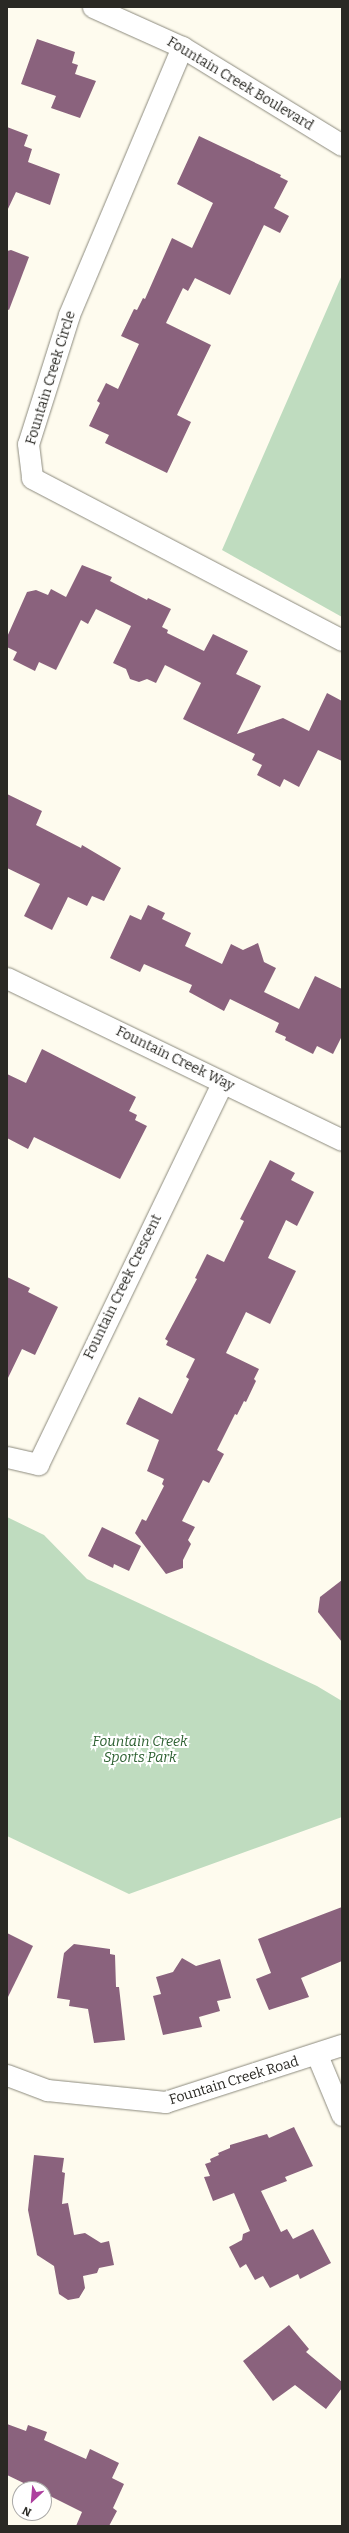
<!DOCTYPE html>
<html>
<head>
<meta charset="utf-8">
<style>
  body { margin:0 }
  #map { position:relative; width:349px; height:2533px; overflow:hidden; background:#fefbee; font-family:Bitter,serif }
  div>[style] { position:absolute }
  .green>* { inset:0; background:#bfdcbf }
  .building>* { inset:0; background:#8a627d }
  .roads { filter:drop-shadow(0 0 1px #8c8a7d) drop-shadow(0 0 1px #8c8a7d) }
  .minor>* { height:21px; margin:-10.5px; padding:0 10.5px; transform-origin:10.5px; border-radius:10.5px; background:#fff }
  span { translate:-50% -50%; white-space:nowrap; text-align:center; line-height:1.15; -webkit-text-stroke:4px #fff; paint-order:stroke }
  .street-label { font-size:14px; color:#2a2924 }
  .park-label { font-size:14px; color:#2e6132; font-style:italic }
  .frame { position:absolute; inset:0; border:8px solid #2a2924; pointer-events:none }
  .north { position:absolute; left:12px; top:2481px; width:40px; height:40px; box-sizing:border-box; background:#fff; border:1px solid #aaa9a7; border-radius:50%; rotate:206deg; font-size:11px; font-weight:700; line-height:16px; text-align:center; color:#2a2924 }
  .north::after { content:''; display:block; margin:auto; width:14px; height:18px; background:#ad3f9e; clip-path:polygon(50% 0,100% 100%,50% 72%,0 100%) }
</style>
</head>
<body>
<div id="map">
  <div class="green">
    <div style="clip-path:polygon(342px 275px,342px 617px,222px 550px)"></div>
    <div style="clip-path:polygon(7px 1517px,44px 1535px,87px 1579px,317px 1686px,342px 1701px,342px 1817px,129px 1894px,7px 1836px)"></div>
  </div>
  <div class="building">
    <div style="clip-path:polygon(37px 39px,75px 52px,72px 63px,78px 65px,75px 74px,96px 81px,80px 118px,51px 108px,56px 96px,21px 84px)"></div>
    <div style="clip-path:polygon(7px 127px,28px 135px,24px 146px,32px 149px,28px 162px,60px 174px,50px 205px,16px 192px,7px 211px)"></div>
    <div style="clip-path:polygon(199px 136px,281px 175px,280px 177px,288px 181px,274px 208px,289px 216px,280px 233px,264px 225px,230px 295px,195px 278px,188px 291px,183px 288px,166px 323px,211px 345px,177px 415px,191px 422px,167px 473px,105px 443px,109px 435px,89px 426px,100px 403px,97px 401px,106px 383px,118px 389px,139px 344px,121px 336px,134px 309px,137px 310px,143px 298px,145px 299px,172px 238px,192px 248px,213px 203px,177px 184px)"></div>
    <div style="clip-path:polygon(11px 250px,29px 257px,9px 310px,7px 309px,7px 251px)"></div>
    <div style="clip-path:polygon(82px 565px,112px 577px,110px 581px,147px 600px,148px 598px,171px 609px,162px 627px,168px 630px,167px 633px,204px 651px,213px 634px,248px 651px,236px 674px,261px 686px,237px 734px,283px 718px,309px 731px,327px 693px,342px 701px,342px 761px,318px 750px,299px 787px,284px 779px,280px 787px,257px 775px,262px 765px,252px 760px,255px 754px,183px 719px,201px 683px,165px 665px,156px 683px,147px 679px,139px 682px,130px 679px,126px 669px,113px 663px,131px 626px,96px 609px,88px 624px,81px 620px,56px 670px,39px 662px,35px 671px,13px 660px,17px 652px,7px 647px,7px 637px,27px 592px,36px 590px,48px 595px,51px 589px,66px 597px)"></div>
    <div style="clip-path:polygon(7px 794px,42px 811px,36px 825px,81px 848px,82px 845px,121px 868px,104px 901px,92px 896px,87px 906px,68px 897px,52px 930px,24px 916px,40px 884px,7px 868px)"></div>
    <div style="clip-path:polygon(148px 905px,165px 913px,162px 919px,191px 933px,185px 946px,222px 964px,231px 944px,243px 950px,258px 943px,264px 962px,276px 968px,264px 992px,299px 1009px,315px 976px,342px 989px,342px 1036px,333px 1054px,317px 1046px,313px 1054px,285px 1040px,286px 1037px,275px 1032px,279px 1023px,230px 999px,224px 1011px,189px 992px,192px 985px,144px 964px,140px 972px,110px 958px,130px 915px,141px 920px)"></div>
    <div style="clip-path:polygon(42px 1049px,136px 1097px,129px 1111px,137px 1115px,135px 1120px,147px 1126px,120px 1179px,34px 1137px,28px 1149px,7px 1138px,7px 1074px,26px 1083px)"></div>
    <div style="clip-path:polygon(270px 1160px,295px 1173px,291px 1180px,314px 1192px,297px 1226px,286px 1220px,268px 1258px,296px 1271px,270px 1324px,246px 1312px,226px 1353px,259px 1369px,254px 1379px,256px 1381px,246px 1402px,244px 1401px,237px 1415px,235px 1414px,217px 1450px,224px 1454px,209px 1483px,203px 1480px,182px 1521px,195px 1527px,188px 1540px,191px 1544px,183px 1560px,183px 1568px,166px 1574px,135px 1533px,142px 1519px,146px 1521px,164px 1486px,162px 1484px,164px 1479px,147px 1471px,159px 1440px,126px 1424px,139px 1397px,172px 1414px,189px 1379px,186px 1377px,195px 1359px,166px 1345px,168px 1341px,165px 1339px,197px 1279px,195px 1278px,207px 1254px,224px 1262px,244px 1221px,240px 1219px)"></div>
    <div style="clip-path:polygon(7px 1277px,30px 1288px,28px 1292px,58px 1307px,35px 1355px,22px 1349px,7px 1380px)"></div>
    <div style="clip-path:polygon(102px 1527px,141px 1546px,129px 1571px,114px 1564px,113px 1568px,88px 1556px)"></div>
    <div style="clip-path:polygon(342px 1580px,342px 1642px,318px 1612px,320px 1597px)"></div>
    <div style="clip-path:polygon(342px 1907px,342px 1961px,301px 1978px,309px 1997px,269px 2010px,256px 1979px,271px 1973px,258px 1939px)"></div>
    <div style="clip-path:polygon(7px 1933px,33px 1946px,7px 1999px)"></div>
    <div style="clip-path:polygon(74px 1944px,110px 1949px,110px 1954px,115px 1955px,116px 1987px,119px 1987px,125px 2040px,94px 2043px,88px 2009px,69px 2006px,70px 2000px,57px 1998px,64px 1953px)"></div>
    <div style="clip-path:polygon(182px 1958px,196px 1966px,220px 1959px,231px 1998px,217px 2001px,220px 2011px,199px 2017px,202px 2027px,163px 2035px,153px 1996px,161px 1994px,156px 1977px,173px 1972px)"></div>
    <div style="clip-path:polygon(294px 2127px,313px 2166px,285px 2177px,287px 2181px,261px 2191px,281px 2232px,287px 2229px,293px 2239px,313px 2229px,331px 2263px,300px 2279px,298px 2274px,270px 2288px,263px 2276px,255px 2280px,246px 2264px,240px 2268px,229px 2247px,242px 2240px,243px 2234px,250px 2231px,234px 2193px,213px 2201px,204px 2177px,210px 2176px,205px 2164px,211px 2162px,210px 2159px,219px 2155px,218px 2153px,230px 2148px,230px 2145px,267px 2134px,269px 2138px)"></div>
    <div style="clip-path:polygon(34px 2155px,64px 2158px,62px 2172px,65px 2173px,62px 2204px,68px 2203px,74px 2235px,85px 2233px,101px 2243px,109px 2241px,114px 2265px,99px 2268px,97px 2273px,83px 2276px,85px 2288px,79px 2298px,68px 2300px,59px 2294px,54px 2266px,37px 2255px,28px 2210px)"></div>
    <div style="clip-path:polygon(289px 2325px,309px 2349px,306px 2352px,342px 2382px,342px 2388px,326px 2409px,295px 2385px,273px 2401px,243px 2361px)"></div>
    <div style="clip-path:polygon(7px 2424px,26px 2431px,28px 2425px,47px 2432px,44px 2440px,86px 2459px,90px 2449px,119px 2463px,112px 2478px,124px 2484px,113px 2508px,117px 2511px,109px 2526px,76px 2526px,82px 2512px,44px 2493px,44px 2489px,36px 2489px,7px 2475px)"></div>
  </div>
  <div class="roads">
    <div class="minor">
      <div style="left:93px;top:7px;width:98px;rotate:24.2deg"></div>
      <div style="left:182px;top:47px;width:188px;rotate:31.5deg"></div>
      <div style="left:182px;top:47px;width:291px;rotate:112.9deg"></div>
      <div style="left:69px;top:315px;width:135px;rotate:107.6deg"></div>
      <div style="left:28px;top:444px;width:34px;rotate:83deg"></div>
      <div style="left:32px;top:478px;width:350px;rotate:27.6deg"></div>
      <div style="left:7px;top:978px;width:372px;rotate:25.8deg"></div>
      <div style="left:7px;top:1457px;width:32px;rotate:13deg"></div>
      <div style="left:38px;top:1464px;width:424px;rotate:-64.2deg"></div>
      <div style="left:317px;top:2055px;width:65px;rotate:67.4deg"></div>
      <div style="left:7px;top:2075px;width:43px;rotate:20.6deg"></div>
      <div style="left:47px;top:2090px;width:119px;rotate:5.8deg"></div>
      <div style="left:165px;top:2102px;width:186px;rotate:-17.9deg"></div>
    </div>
  </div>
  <div class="street-label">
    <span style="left:240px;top:84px;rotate:31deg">Fountain Creek Boulevard</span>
    <span style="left:51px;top:378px;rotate:-73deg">Fountain Creek Circle</span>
    <span style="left:175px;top:1059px;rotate:26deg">Fountain Creek Way</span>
    <span style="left:123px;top:1287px;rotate:-64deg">Fountain Creek Crescent</span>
    <span style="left:234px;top:2081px;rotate:-17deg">Fountain Creek Road</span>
  </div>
  <div class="park-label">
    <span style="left:140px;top:1750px">Fountain Creek<br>Sports Park</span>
  </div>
  <div class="frame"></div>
  <div class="north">N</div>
</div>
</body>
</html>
